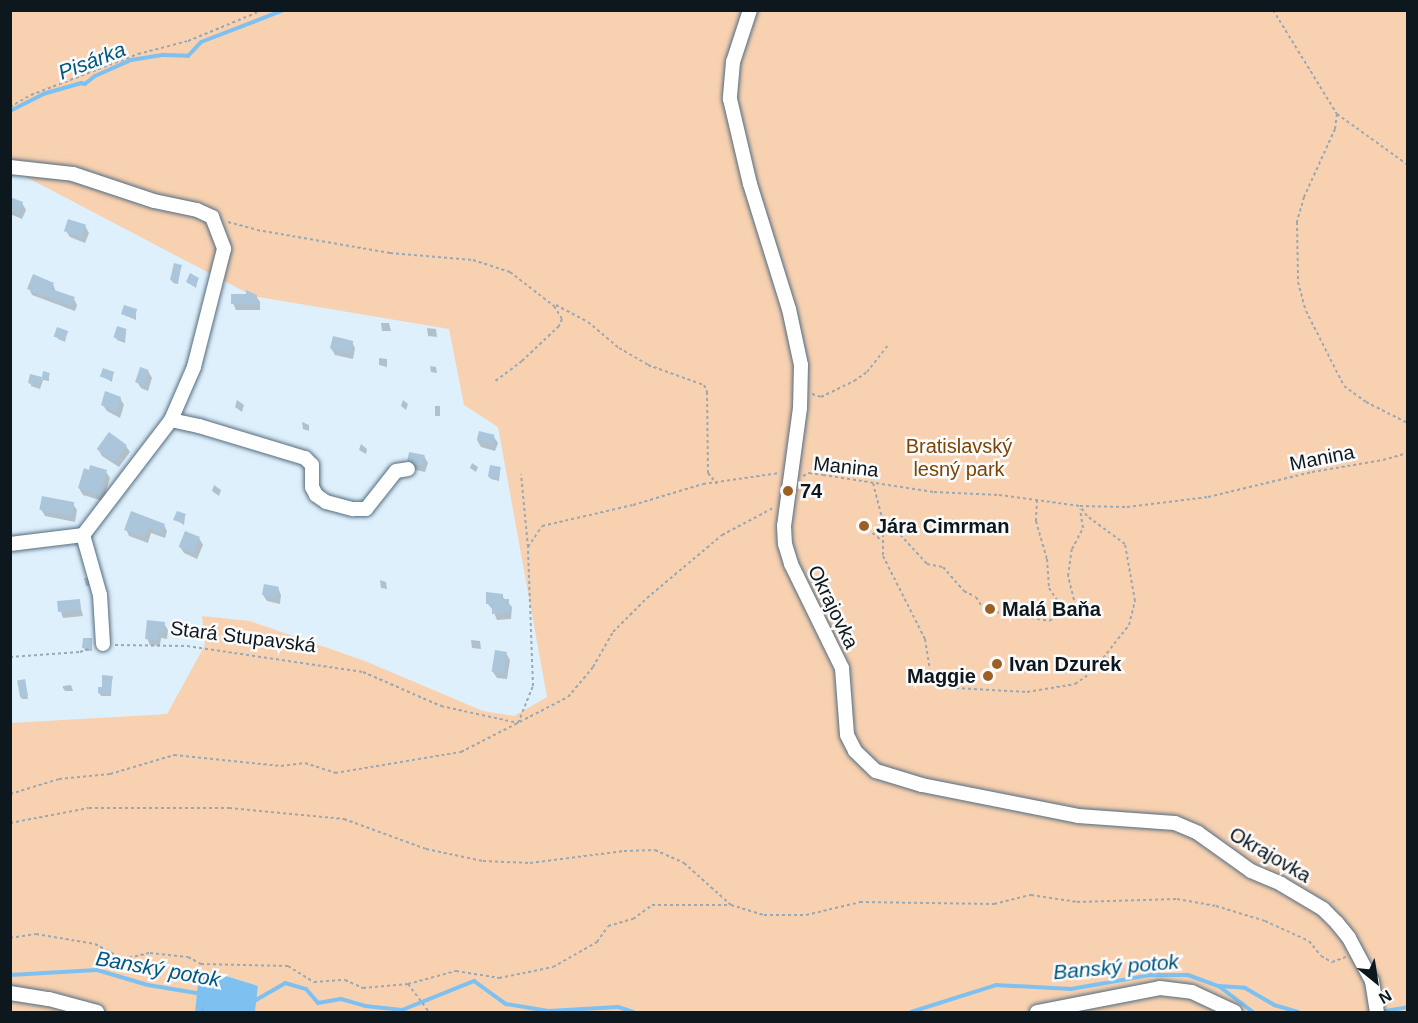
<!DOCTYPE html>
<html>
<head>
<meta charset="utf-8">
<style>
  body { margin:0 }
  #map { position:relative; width:1418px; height:1023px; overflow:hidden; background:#dff0fd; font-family:Arial,sans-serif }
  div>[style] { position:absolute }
  .green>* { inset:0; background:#f8d1b1 }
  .water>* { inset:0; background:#7ec1f0 }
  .shadow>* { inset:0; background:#0003; transform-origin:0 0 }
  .stream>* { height:4px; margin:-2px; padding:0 2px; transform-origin:2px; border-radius:2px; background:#7ec1f0 }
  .building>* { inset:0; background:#abc6db; transform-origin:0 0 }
  .path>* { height:2px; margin-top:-1px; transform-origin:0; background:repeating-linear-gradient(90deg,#9aa8b3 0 3px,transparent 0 6px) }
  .roads { filter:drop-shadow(0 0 2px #536c7f) drop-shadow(0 0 2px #536c7f) }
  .minor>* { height:14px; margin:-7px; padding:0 7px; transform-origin:7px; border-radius:7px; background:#fff }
  .dots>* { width:16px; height:16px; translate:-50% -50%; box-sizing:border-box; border:3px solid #fbfbfb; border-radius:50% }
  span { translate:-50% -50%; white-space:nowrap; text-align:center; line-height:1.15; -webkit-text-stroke:5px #fbfbfb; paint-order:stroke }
  .park-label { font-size:20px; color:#7b4505 }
  .street-label { font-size:20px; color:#0d171e }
  .poi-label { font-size:20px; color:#0d171e; font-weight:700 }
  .left { translate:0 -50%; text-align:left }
  .right { translate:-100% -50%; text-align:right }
  .water-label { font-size:21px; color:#015783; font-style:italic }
  .frame { position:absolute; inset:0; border:12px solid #0d171e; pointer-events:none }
  .north { position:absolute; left:1346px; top:951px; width:60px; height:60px; -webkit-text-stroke:4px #fbfbfb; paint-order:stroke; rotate:150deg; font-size:16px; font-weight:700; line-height:24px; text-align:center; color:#0d171e }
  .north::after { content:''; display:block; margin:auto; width:21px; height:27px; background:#0d171e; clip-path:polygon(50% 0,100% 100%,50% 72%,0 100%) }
</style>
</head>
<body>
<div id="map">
  <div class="green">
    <div style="clip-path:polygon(10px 11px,1407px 11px,1407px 1012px,255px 1012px,258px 986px,223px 975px,200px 974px,195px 1012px,11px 1012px,11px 723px,167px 714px,205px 645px,202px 616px,250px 621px,365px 661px,483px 711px,514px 716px,547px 697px,498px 427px,464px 405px,449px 329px,253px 296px,11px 169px)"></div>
  </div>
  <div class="water">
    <div style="clip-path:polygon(199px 974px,223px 975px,258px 986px,255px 1012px,195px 1012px)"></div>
  </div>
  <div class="shadow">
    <div style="clip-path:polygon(10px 198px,22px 203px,26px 210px,22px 219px,10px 214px)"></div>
    <div style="clip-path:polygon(85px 226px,89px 233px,85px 243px,70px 237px,66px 231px)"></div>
    <div style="clip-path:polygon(181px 266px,178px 284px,173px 283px,172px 280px)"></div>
    <div style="clip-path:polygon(198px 279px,196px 288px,188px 282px)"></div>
    <div style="clip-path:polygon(53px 284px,56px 292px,74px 299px,77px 305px,75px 311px,32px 295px,29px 288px)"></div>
    <div style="clip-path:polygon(256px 296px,260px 302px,260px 310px,236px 310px,233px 303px)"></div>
    <div style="clip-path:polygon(136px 310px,136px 320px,122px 314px)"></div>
    <div style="clip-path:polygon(381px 323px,389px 323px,391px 331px,382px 331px)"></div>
    <div style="clip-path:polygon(427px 328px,436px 329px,437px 337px,428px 336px)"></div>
    <div style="clip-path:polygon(126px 331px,125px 343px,117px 340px,116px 338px)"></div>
    <div style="clip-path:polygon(67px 332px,65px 342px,58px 339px,56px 336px)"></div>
    <div style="clip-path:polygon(352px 342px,355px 348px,353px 359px,335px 355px,331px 348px)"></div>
    <div style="clip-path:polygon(379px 358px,387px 359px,387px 367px,379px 365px)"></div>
    <div style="clip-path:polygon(430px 366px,436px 367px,437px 373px,431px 372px)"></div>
    <div style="clip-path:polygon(148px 371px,152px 378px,148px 391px,141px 388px,137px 382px)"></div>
    <div style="clip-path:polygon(44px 373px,49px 374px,49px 381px,43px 380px,40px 389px,31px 386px,31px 376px,43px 379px)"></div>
    <div style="clip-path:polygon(113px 373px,112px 382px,102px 376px)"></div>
    <div style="clip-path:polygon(120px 398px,124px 405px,120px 418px,107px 411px,103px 405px)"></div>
    <div style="clip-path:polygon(237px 400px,244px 405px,242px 412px,235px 407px)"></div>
    <div style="clip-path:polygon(403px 400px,408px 404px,406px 410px,401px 406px)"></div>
    <div style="left:435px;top:406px;width:5px;height:10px"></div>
    <div style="clip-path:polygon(302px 422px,309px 425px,309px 431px,303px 429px)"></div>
    <div style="clip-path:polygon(494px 437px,498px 443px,495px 451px,481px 447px,477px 440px)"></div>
    <div style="clip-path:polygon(361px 444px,367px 449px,366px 454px,359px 450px)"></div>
    <div style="clip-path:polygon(126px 446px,130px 452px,119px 467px,102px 456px,98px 449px)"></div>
    <div style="clip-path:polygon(424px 456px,428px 463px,425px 472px,412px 469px,408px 462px)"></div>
    <div style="clip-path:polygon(472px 463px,478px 467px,476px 472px,470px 468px)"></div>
    <div style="clip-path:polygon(500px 469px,499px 481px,491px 479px,489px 477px)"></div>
    <div style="clip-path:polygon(90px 471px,106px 472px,110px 478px,103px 501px,83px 495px,79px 488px)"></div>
    <div style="clip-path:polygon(214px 485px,221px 490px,219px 496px,212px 491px)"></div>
    <div style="clip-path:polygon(73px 504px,77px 510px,75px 522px,45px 516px,41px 509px)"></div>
    <div style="clip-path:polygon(185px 516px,184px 525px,175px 519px)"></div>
    <div style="clip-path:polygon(164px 525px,167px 531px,165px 538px,151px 533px,148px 543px,129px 536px,126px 529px)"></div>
    <div style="clip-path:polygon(199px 538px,203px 545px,197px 559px,184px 553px,180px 547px)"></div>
    <div style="clip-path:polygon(84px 578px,89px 578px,90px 586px,86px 586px)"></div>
    <div style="clip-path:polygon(380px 580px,386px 582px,387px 589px,381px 588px)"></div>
    <div style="clip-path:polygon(278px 588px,281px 595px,280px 604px,267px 601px,263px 595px)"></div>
    <div style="clip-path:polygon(502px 596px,512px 607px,511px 619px,497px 620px,493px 610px,487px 603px)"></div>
    <div style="clip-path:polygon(79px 601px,83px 616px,63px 618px,58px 603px)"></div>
    <div style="clip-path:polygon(164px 624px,168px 630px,167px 639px,161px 638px,160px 646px,150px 645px,147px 638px)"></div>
    <div style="clip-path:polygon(91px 639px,92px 651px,85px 651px,84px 648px)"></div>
    <div style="clip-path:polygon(471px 640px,480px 641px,481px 649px,472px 648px)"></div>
    <div style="clip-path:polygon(506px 653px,510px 660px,507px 679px,497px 678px,493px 672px)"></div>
    <div style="clip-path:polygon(112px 677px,111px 696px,101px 696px,99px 693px)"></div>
    <div style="clip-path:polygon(25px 681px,28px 699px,22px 699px,21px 697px)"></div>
    <div style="clip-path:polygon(71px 685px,73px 691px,65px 691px,63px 688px,63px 686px)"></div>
  </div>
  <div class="stream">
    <div style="left:10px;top:111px;width:37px;rotate:-27deg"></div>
    <div style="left:43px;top:94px;width:40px;rotate:-16deg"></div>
    <div style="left:81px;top:83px;width:4px;rotate:14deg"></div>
    <div style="left:85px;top:84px;width:13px;rotate:-39deg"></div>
    <div style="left:95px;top:76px;width:39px;rotate:-24deg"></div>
    <div style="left:131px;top:60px;width:33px;rotate:-9deg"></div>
    <div style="left:164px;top:55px;width:24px;rotate:2deg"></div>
    <div style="left:188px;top:56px;width:19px;rotate:-47deg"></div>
    <div style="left:201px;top:42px;width:89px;rotate:-21.1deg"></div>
    <div style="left:10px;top:975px;width:87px;rotate:-3.3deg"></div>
    <div style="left:97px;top:970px;width:53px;rotate:16.4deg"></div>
    <div style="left:148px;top:985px;width:55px;rotate:9.5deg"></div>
    <div style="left:1220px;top:987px;width:41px;rotate:37.1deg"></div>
    <div style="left:251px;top:1000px;width:5px"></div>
    <div style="left:256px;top:1000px;width:34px;rotate:-30deg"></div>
    <div style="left:285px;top:983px;width:22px;rotate:16deg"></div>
    <div style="left:306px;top:989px;width:18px;rotate:49deg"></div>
    <div style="left:318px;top:1003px;width:23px;rotate:-10deg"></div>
    <div style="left:341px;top:999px;width:25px;rotate:16deg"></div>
    <div style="left:365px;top:1006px;width:37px;rotate:6deg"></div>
    <div style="left:402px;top:1010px;width:78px;rotate:-21.9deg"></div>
    <div style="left:474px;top:981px;width:39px;rotate:36deg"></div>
    <div style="left:506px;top:1004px;width:43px;rotate:9.5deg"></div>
    <div style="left:548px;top:1011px;width:70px;rotate:-3.3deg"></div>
    <div style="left:618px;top:1007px;width:16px;rotate:18deg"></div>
    <div style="left:911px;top:1012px;width:89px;rotate:-17.6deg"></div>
    <div style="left:996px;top:985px;width:75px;rotate:3.1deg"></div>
    <div style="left:1071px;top:989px;width:80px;rotate:-10deg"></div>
    <div style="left:1150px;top:975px;width:38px"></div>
    <div style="left:1188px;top:975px;width:33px;rotate:20deg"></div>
    <div style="left:1219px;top:986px;width:26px;rotate:4deg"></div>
    <div style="left:1245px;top:988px;width:34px;rotate:30deg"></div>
    <div style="left:1274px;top:1005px;width:25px;rotate:16deg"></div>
    <div style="left:1380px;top:1012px;width:28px;rotate:-10deg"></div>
  </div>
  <div class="building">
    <div style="clip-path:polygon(10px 197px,23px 202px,18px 214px,10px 210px)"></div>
    <div style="left:68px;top:219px;width:19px;height:13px;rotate:18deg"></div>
    <div style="clip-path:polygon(174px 263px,182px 265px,177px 283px,170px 280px)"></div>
    <div style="clip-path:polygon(190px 273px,199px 278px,195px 287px,186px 282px)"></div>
    <div style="clip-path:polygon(33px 274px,54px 283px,51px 289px,75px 297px,71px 306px,27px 289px)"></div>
    <div style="clip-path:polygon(246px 290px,257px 295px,257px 305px,231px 304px,231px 294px,246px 294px)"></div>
    <div style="clip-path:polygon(124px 305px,137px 309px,135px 319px,121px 314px)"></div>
    <div style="left:117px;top:326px;width:10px;height:12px;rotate:17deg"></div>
    <div style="left:57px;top:327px;width:12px;height:10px;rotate:20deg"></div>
    <div style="left:333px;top:336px;width:21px;height:13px;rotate:14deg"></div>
    <div style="left:140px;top:367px;width:9px;height:16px;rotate:18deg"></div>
    <div style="left:103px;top:368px;width:12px;height:9px;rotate:20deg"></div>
    <div style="clip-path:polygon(43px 371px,50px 373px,48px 380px,42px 378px,39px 387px,28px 383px,30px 374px,42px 377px)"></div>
    <div style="clip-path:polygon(105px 391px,121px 397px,116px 413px,101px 405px)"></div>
    <div style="left:479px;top:431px;width:16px;height:9px;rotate:14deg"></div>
    <div style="left:109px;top:432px;width:22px;height:21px;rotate:36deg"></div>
    <div style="left:409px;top:452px;width:16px;height:11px;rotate:11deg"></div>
    <div style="clip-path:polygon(90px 465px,107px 470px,100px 495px,78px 488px,84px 468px,89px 470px)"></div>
    <div style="left:490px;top:465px;width:11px;height:12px;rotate:10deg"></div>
    <div style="left:42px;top:496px;width:33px;height:14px;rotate:11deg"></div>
    <div style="clip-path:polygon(131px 511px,165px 524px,161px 533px,148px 527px,144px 537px,124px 530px)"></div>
    <div style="clip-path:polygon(177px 511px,186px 514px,182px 523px,173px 520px)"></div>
    <div style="left:185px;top:531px;width:16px;height:17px;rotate:22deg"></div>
    <div style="left:264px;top:584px;width:15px;height:11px;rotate:11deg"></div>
    <div style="clip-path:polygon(486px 592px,503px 594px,503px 599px,509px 599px,509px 613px,492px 614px,492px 604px,486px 604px)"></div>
    <div style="left:80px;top:599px;width:11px;height:23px;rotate:85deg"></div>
    <div style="clip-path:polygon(147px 620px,165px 622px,164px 633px,158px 632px,157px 640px,145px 639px)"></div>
    <div style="clip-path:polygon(83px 638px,92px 638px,92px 649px,82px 648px)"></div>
    <div style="left:495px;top:650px;width:12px;height:22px;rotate:9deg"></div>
    <div style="clip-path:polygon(102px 675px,113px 676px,110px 694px,98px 693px,98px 687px,102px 687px)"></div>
    <div style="left:25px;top:679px;width:17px;height:8px;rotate:80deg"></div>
  </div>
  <div class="path">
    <div style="left:1273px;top:10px;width:122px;rotate:58.4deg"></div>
    <div style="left:1337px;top:114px;width:87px;rotate:35.7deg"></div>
    <div style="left:10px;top:107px;width:24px;rotate:-30deg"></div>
    <div style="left:31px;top:95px;width:115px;rotate:-21deg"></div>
    <div style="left:138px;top:54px;width:52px;rotate:-14.6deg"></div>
    <div style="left:188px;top:41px;width:81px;rotate:-22.5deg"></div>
    <div style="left:1337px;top:114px;width:15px;rotate:98deg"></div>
    <div style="left:1335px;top:129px;width:75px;rotate:114.5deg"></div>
    <div style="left:1304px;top:197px;width:26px;rotate:106deg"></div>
    <div style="left:1297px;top:222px;width:60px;rotate:89deg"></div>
    <div style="left:1298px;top:282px;width:30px;rotate:75deg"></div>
    <div style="left:1306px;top:311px;width:84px;rotate:63.1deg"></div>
    <div style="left:1344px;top:386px;width:27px;rotate:36deg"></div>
    <div style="left:1366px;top:402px;width:47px;rotate:26.6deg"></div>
    <div style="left:228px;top:222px;width:30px;rotate:15deg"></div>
    <div style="left:257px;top:230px;width:135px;rotate:9.8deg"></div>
    <div style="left:390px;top:253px;width:83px;rotate:4.8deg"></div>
    <div style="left:473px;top:260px;width:39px;rotate:18deg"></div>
    <div style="left:510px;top:272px;width:56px;rotate:37.7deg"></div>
    <div style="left:554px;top:306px;width:15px;rotate:58deg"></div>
    <div style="left:562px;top:319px;width:8px;rotate:113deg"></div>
    <div style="left:559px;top:326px;width:51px;rotate:136.6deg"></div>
    <div style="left:522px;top:361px;width:36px;rotate:143deg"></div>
    <div style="left:556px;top:305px;width:36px;rotate:28deg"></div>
    <div style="left:588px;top:322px;width:40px;rotate:40deg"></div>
    <div style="left:619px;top:348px;width:34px;rotate:30deg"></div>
    <div style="left:648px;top:365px;width:59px;rotate:19.7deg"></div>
    <div style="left:704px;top:385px;width:8px;rotate:67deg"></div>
    <div style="left:707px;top:392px;width:81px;rotate:89.3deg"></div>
    <div style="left:708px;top:473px;width:14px;rotate:51deg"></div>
    <div style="left:812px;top:394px;width:9px;rotate:18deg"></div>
    <div style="left:821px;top:397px;width:37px;rotate:-26deg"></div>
    <div style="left:854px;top:381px;width:16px;rotate:-35deg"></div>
    <div style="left:867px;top:372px;width:33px;rotate:-52deg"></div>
    <div style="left:803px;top:476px;width:7px;rotate:-27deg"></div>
    <div style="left:809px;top:473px;width:14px;rotate:8deg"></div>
    <div style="left:823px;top:475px;width:112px;rotate:8.7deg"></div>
    <div style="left:934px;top:492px;width:65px;rotate:2.6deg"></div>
    <div style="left:999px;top:495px;width:82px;rotate:7.7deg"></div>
    <div style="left:1080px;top:506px;width:47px;rotate:1.2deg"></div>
    <div style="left:1127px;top:507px;width:82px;rotate:-7deg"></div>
    <div style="left:1208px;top:497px;width:107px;rotate:-13.5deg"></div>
    <div style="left:1312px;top:472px;width:72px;rotate:-9.6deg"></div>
    <div style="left:1383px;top:460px;width:26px;rotate:-16deg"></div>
    <div style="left:873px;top:483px;width:40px;rotate:75.6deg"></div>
    <div style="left:883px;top:522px;width:34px;rotate:90deg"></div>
    <div style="left:883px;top:556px;width:93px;rotate:63.2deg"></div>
    <div style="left:925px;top:639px;width:31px;rotate:81deg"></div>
    <div style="left:930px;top:670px;width:18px;rotate:49deg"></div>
    <div style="left:942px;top:684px;width:15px;rotate:16deg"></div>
    <div style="left:956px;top:688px;width:71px;rotate:3.2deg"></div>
    <div style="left:1027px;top:692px;width:49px;rotate:-9.5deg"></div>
    <div style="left:1075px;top:684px;width:21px;rotate:-35deg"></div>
    <div style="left:1092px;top:672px;width:60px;rotate:-51.8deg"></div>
    <div style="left:1129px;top:625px;width:25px;rotate:-76deg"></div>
    <div style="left:1135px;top:601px;width:58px;rotate:-100deg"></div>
    <div style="left:1125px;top:544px;width:47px;rotate:-143.6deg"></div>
    <div style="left:1087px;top:516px;width:12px;rotate:-125deg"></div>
    <div style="left:1037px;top:500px;width:21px;rotate:93deg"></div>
    <div style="left:1036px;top:521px;width:40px;rotate:74deg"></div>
    <div style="left:1047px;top:559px;width:29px;rotate:86deg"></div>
    <div style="left:1049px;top:588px;width:22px;rotate:56deg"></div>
    <div style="left:884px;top:517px;width:64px;rotate:47.5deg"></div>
    <div style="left:927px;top:564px;width:16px;rotate:11deg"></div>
    <div style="left:943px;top:567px;width:32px;rotate:49deg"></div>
    <div style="left:964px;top:591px;width:13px;rotate:27deg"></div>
    <div style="left:976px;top:597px;width:15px;rotate:58deg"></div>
    <div style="left:984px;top:610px;width:67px;rotate:9.5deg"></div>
    <div style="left:1050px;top:621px;width:19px;rotate:-51deg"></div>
    <div style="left:1062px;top:606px;width:8px;rotate:-7deg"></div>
    <div style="left:1070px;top:605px;width:6px;rotate:-51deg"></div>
    <div style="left:1074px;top:600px;width:25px;rotate:-104deg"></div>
    <div style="left:1068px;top:576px;width:27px;rotate:-82deg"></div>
    <div style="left:1072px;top:549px;width:24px;rotate:-62deg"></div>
    <div style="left:1083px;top:528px;width:19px;rotate:-99deg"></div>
    <div style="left:868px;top:529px;width:18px;rotate:41deg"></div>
    <div style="left:528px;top:547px;width:25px;rotate:-56deg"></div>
    <div style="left:542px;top:526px;width:93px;rotate:-13deg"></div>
    <div style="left:633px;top:505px;width:73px;rotate:-16.7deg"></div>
    <div style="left:703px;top:484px;width:77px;rotate:-8.2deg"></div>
    <div style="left:115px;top:645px;width:72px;rotate:0.8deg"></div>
    <div style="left:187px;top:646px;width:178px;rotate:8.4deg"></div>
    <div style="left:363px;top:672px;width:85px;rotate:23.6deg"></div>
    <div style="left:441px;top:706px;width:79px;rotate:12.4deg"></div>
    <div style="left:10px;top:657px;width:70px;rotate:-4.1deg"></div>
    <div style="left:80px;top:652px;width:12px;rotate:-20deg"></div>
    <div style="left:518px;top:723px;width:40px;rotate:-68deg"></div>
    <div style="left:533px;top:686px;width:139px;rotate:-92.1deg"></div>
    <div style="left:528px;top:547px;width:73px;rotate:-95.5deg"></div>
    <div style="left:10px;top:794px;width:51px;rotate:-17deg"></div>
    <div style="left:59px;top:779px;width:51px;rotate:-5.6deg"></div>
    <div style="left:110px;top:774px;width:67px;rotate:-16.5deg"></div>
    <div style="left:174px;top:755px;width:108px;rotate:5.9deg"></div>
    <div style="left:281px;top:766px;width:24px;rotate:-7deg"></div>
    <div style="left:305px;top:763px;width:32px;rotate:18deg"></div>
    <div style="left:335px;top:773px;width:128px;rotate:-9.5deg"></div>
    <div style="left:461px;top:752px;width:120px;rotate:-27.2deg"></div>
    <div style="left:568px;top:697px;width:39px;rotate:-50deg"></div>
    <div style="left:593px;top:667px;width:40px;rotate:-60.3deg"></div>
    <div style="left:613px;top:632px;width:48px;rotate:-45deg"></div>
    <div style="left:647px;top:598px;width:98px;rotate:-40deg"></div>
    <div style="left:722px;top:535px;width:58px;rotate:-27.9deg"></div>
    <div style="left:10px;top:823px;width:80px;rotate:-10.8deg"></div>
    <div style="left:89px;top:808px;width:140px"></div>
    <div style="left:229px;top:808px;width:116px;rotate:5.5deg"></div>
    <div style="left:344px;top:819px;width:87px;rotate:20.1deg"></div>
    <div style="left:426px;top:849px;width:58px;rotate:11.9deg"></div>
    <div style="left:483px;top:861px;width:47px;rotate:2.4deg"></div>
    <div style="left:530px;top:863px;width:95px;rotate:-7.3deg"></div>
    <div style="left:624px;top:851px;width:31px;rotate:-2deg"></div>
    <div style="left:655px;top:850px;width:32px;rotate:24deg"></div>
    <div style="left:684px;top:863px;width:63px;rotate:41.8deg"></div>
    <div style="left:731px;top:905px;width:34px;rotate:17deg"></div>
    <div style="left:764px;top:915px;width:42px"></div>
    <div style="left:806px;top:915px;width:56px;rotate:-13.5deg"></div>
    <div style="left:860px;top:902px;width:134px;rotate:0.9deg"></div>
    <div style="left:994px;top:904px;width:38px;rotate:-14deg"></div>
    <div style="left:1031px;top:895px;width:47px;rotate:8.7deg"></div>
    <div style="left:1077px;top:902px;width:100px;rotate:-1.7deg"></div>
    <div style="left:1177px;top:899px;width:40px;rotate:10deg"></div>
    <div style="left:1216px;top:906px;width:51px;rotate:17deg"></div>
    <div style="left:1265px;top:921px;width:48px;rotate:24.4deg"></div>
    <div style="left:1309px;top:941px;width:19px;rotate:51deg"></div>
    <div style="left:1321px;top:956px;width:13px;rotate:29deg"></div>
    <div style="left:1332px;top:962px;width:15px;rotate:-20deg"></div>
    <div style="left:10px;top:938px;width:26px;rotate:-9deg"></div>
    <div style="left:36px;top:934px;width:60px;rotate:9.6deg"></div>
    <div style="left:95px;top:944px;width:32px;rotate:28deg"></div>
    <div style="left:123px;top:959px;width:28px;rotate:-13deg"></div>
    <div style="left:150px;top:953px;width:38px;rotate:6deg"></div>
    <div style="left:188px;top:957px;width:15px;rotate:28deg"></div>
    <div style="left:201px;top:964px;width:87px;rotate:1.3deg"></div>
    <div style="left:288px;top:966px;width:31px;rotate:32deg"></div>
    <div style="left:314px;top:982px;width:31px;rotate:-4deg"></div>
    <div style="left:345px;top:980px;width:20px;rotate:24deg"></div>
    <div style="left:363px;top:988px;width:45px;rotate:-5.1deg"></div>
    <div style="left:408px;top:984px;width:50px;rotate:-15.2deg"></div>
    <div style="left:456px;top:971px;width:44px;rotate:9.2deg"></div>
    <div style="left:499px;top:978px;width:55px;rotate:-11.5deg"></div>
    <div style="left:553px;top:967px;width:51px;rotate:-29.6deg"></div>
    <div style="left:597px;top:942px;width:19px;rotate:-55deg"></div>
    <div style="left:608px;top:926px;width:26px;rotate:-16deg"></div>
    <div style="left:633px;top:919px;width:24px;rotate:-36deg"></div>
    <div style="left:652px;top:905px;width:77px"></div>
    <div style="left:408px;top:984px;width:35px;rotate:53deg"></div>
    <div style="left:202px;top:1012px;width:7px;rotate:-74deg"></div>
  </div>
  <div class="roads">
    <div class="minor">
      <div style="left:750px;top:10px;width:55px;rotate:108.1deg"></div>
      <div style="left:733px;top:62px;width:37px;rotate:95deg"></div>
      <div style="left:730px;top:99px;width:87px;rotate:76.8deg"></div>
      <div style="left:750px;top:184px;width:131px;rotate:72.7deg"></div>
      <div style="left:789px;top:309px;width:57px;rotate:77.9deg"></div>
      <div style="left:801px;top:365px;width:43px;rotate:91.3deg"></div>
      <div style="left:800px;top:408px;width:119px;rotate:97.7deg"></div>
      <div style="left:784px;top:526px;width:18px;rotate:87deg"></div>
      <div style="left:785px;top:544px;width:21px;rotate:73deg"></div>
      <div style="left:791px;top:564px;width:116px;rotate:63.9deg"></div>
      <div style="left:842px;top:668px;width:67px;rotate:85.7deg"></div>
      <div style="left:847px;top:735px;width:18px;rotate:63deg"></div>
      <div style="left:855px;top:751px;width:29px;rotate:44deg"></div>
      <div style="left:876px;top:771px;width:48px;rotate:16.9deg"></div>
      <div style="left:922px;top:785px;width:159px;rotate:11.2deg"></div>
      <div style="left:1078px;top:816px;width:97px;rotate:4.1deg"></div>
      <div style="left:1175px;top:823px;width:25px;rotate:23deg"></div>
      <div style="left:1198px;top:833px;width:65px;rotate:35.6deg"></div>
      <div style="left:1251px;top:871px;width:33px;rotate:23deg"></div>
      <div style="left:1281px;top:884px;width:49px;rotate:30.8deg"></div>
      <div style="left:1323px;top:909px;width:20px;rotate:45deg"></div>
      <div style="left:1337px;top:923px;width:19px;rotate:51deg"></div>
      <div style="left:1349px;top:938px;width:49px;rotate:61.9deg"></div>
      <div style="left:1372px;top:981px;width:31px;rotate:81deg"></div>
      <div style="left:10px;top:167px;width:63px;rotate:6.3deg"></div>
      <div style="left:73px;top:174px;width:85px;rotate:18.4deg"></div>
      <div style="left:154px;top:201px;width:44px;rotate:11.8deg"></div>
      <div style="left:197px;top:210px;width:17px;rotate:25deg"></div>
      <div style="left:212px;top:217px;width:34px;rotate:69deg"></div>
      <div style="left:224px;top:249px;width:122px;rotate:104.3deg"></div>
      <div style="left:194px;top:367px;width:58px;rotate:113.5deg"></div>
      <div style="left:171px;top:420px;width:145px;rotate:127.4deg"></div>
      <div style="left:171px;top:420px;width:29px;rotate:12deg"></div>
      <div style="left:199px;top:426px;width:111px;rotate:16.8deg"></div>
      <div style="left:305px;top:458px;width:10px;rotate:45deg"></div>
      <div style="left:312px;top:465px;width:22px;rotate:90deg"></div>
      <div style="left:312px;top:487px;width:9px;rotate:63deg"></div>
      <div style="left:316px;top:495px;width:12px;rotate:35deg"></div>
      <div style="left:326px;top:502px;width:28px;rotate:15deg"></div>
      <div style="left:353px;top:509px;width:13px"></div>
      <div style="left:366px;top:509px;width:48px;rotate:-51.7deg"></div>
      <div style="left:396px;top:471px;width:12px;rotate:-9deg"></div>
      <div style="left:83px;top:535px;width:62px;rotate:74.2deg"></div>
      <div style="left:100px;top:595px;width:49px;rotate:86.5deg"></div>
      <div style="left:10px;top:544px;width:74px;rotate:-7deg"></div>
      <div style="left:10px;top:993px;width:39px;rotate:9deg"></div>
      <div style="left:49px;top:999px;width:50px;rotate:15.2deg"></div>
      <div style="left:1037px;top:1012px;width:125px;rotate:-11deg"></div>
      <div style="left:1160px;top:988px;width:32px;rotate:7deg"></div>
      <div style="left:1192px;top:992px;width:47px;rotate:24.9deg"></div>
    </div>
  </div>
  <div class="dots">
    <div style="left:788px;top:491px;background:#9d6024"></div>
    <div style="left:864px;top:526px;background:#9d6024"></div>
    <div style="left:990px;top:609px;background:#9d6024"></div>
    <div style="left:997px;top:664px;background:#9d6024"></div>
    <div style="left:988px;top:676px;background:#9d6024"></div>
  </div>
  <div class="park-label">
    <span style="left:959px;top:458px">Bratislavský<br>lesný park</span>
  </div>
  <div class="street-label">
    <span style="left:1322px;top:458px;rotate:-11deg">Manina</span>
    <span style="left:846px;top:467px;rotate:6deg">Manina</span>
    <span style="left:833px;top:607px;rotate:64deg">Okrajovka</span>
    <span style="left:243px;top:637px;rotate:7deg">Stará Stupavská</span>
    <span style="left:1270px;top:855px;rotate:30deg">Okrajovka</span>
  </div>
  <div class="poi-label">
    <span class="left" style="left:800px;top:491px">74</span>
    <span class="left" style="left:876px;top:526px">Jára Cimrman</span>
    <span class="left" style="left:1002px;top:609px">Malá Baňa</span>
    <span class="left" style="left:1009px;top:664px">Ivan Dzurek</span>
    <span class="right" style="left:976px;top:676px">Maggie</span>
  </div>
  <div class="water-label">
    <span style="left:92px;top:61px;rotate:-21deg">Pisárka</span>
    <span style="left:1116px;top:967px;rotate:-5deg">Banský potok</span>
    <span style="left:158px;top:969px;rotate:10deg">Banský potok</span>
  </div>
  <div class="frame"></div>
  <div class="north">N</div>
</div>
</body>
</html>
